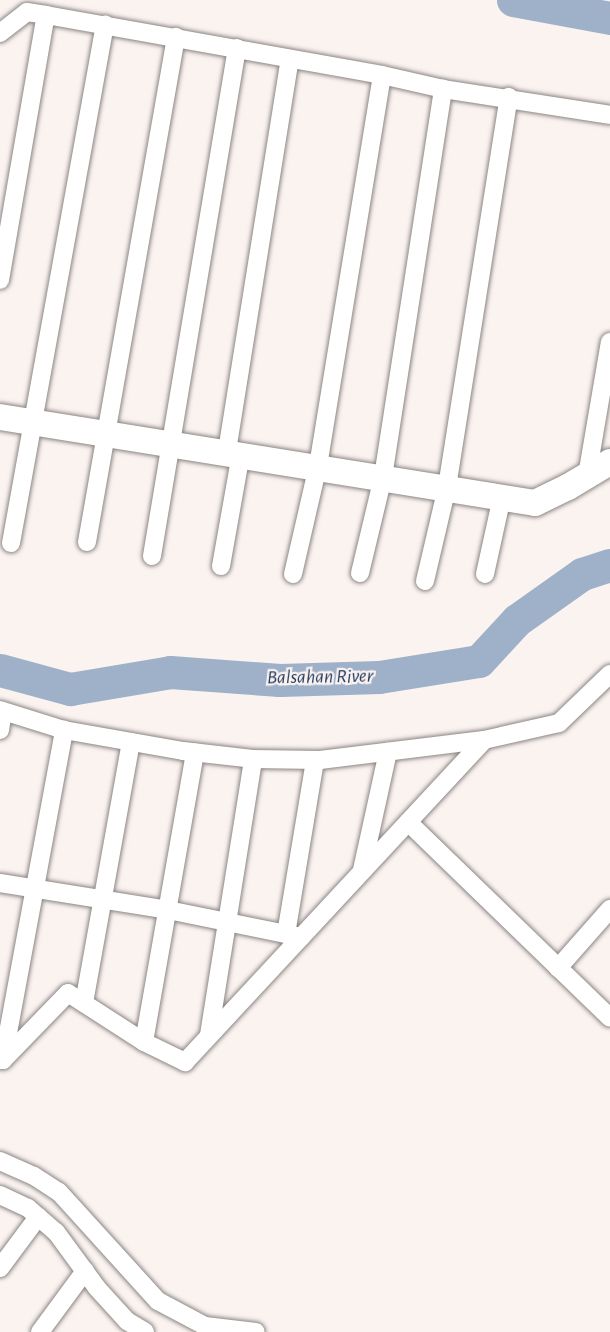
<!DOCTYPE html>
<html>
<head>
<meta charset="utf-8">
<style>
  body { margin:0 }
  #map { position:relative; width:610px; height:1332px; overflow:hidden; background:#faf3f0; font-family:"Alegreya Sans",sans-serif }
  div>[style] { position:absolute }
  .river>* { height:33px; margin:-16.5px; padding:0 16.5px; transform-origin:16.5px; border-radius:16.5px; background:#9fb0c9 }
  .roads { filter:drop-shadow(0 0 2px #8b8583) drop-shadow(0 0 2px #8b8583) }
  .street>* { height:18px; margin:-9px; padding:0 9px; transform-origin:9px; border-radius:9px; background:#fff }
  .secondary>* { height:26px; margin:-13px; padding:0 13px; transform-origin:13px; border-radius:13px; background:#fff }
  span { translate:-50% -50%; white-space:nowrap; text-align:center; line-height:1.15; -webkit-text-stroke:4.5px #faf3f0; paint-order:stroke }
  .water-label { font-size:20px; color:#253d62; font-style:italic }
</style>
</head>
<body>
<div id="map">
  <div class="river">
    <div style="left:513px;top:0;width:99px;rotate:10.5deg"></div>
    <div style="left:0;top:670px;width:73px;rotate:15.2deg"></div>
    <div style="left:70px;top:689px;width:101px;rotate:-9.6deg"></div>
    <div style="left:170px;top:672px;width:110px;rotate:4.2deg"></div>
    <div style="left:280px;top:680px;width:99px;rotate:-1.7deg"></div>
    <div style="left:379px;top:677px;width:101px;rotate:-9.1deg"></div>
    <div style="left:479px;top:661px;width:56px;rotate:-47.2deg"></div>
    <div style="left:517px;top:620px;width:80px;rotate:-35.3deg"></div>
    <div style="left:582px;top:574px;width:29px;rotate:-18deg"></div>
  </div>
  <div class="roads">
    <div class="street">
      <div style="left:0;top:33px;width:34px;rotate:-38deg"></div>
      <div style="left:27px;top:12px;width:19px;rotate:9deg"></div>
      <div style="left:46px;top:15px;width:341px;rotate:10.1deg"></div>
      <div style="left:382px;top:75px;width:63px;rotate:12.9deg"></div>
      <div style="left:443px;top:89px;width:169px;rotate:8.8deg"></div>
      <div style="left:0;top:280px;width:269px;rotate:-80.2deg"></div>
      <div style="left:227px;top:451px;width:397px;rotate:-80.9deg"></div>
      <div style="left:587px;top:476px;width:136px;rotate:-80.3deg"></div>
      <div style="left:87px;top:542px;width:513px;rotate:-80deg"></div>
      <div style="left:11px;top:543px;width:527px;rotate:-79.73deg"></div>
      <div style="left:152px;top:556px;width:515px;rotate:-80.5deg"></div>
      <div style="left:221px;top:566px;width:114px;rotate:-79.9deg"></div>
      <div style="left:360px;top:573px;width:99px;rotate:-76.5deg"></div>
      <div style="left:383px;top:477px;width:393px;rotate:-81.2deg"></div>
      <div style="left:293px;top:574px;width:111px;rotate:-77deg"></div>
      <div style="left:318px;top:466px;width:396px;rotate:-80.7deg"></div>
      <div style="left:485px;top:574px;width:79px;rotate:-77.6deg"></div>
      <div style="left:425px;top:581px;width:97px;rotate:-76.8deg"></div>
      <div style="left:447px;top:487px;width:395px;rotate:-81deg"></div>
      <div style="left:0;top:710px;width:67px;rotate:17.4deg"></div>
      <div style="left:64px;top:730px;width:121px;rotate:10deg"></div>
      <div style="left:183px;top:751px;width:70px;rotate:6.5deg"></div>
      <div style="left:253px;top:759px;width:67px;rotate:0.9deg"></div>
      <div style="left:320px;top:760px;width:165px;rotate:-7deg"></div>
      <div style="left:484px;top:740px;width:77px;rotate:-12.8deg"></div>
      <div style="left:559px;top:723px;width:71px;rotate:-43.9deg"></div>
      <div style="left:0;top:730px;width:19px;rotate:-81deg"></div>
      <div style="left:408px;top:822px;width:281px;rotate:44.1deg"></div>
      <div style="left:362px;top:870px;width:121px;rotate:-77.6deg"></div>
      <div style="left:0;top:883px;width:170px;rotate:9.1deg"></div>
      <div style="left:168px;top:910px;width:136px;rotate:11.5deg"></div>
      <div style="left:286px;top:934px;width:176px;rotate:-80.5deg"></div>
      <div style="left:558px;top:968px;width:79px;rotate:-48.6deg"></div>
      <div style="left:84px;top:1003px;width:265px;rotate:-79.8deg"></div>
      <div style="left:209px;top:1035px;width:279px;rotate:-80.9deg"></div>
      <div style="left:144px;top:1042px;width:294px;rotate:-80deg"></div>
      <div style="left:0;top:1060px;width:3px"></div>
      <div style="left:3px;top:1060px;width:93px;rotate:-45.9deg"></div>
      <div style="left:68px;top:993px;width:90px;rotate:32.8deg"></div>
      <div style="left:144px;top:1042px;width:46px;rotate:26deg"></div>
      <div style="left:185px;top:1062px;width:439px;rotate:-47.1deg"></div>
      <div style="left:3px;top:1060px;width:336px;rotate:-79.5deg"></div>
      <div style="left:0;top:1161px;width:37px;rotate:24deg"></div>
      <div style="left:34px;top:1176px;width:30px;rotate:33deg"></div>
      <div style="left:59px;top:1192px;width:147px;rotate:47.8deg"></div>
      <div style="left:158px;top:1301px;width:53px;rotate:28deg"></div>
      <div style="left:205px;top:1326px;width:51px;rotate:6.7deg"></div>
      <div style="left:0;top:1195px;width:31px;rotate:25deg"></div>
      <div style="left:28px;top:1208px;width:37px;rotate:41deg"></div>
      <div style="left:56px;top:1232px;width:69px;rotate:53.8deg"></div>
      <div style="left:97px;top:1288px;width:45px;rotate:47.7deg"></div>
      <div style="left:127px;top:1321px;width:21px;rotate:31deg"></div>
      <div style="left:0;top:1268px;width:64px;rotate:-53.3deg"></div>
      <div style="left:40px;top:1332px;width:76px;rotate:-53.6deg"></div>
    </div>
    <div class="secondary">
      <div style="left:0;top:417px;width:542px;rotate:9.13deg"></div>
      <div style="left:535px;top:503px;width:37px;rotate:-26deg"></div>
      <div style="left:568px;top:487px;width:49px;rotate:-30.8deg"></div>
    </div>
  </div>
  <div class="water-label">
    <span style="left:320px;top:677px;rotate:-1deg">Balsahan River</span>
  </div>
</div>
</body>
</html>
